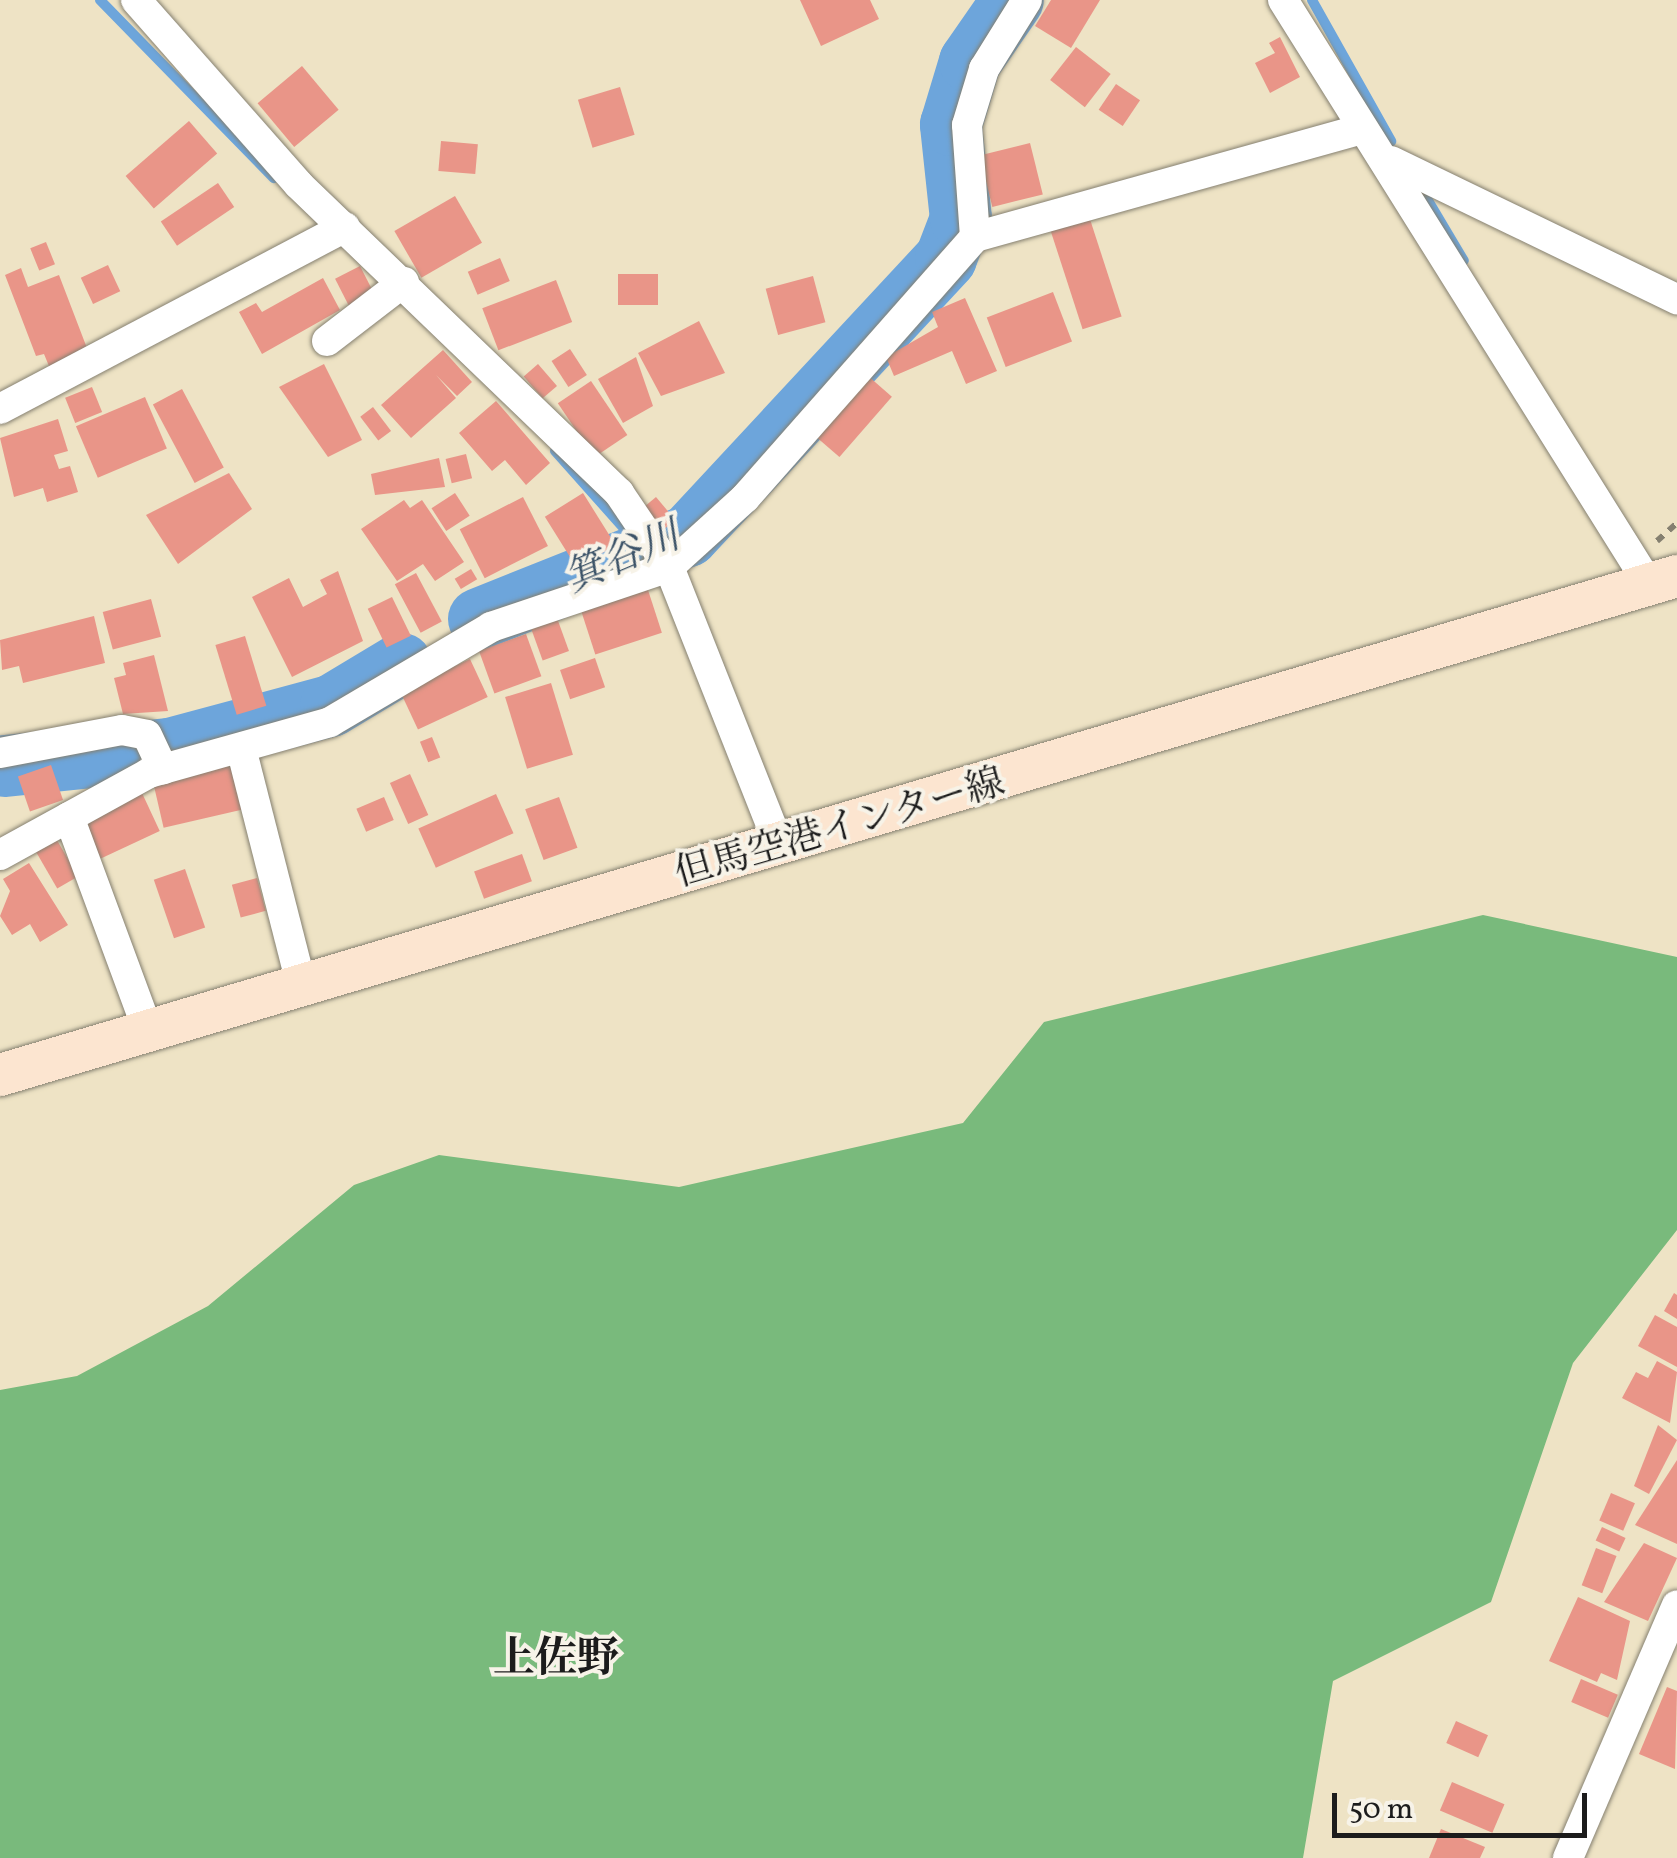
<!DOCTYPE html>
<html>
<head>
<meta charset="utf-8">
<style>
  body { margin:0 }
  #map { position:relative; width:1677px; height:1858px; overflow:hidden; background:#eee3c5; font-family:Vollkorn,"Noto Serif JP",serif }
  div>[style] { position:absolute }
  .forest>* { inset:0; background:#79ba7c }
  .stream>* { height:10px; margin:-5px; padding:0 5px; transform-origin:5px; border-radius:5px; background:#6da5db }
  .river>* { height:62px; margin:-31px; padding:0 31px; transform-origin:31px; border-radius:31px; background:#6da5db }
  .building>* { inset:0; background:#e99588; transform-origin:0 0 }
  .path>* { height:6px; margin-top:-3px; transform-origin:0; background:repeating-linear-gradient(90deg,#858070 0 8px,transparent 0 16px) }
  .roads { filter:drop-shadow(0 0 2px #858070) drop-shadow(0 0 2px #858070) }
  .minor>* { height:30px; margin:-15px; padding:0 15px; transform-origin:15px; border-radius:15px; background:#fff }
  .secondary>* { height:42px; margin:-21px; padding:0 21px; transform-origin:21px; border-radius:21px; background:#fce5d0 }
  span { translate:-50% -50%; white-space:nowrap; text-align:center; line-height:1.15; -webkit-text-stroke:8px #f7f3e8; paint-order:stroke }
  .street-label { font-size:38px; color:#1c1c1c }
  .water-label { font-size:40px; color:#3c5368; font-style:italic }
  .quarter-label { font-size:42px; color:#1c1c1c; font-weight:700 }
  .scale { position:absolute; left:1332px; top:1793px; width:255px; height:45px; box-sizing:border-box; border:5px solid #1c1c1c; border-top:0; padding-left:12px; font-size:30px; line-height:35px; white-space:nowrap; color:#1c1c1c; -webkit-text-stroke:8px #f7f3e8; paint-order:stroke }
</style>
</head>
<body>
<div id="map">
  <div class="forest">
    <div style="clip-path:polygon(1483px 915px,1677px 957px,1677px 1230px,1573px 1363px,1491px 1602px,1333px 1681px,1303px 1858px,0 1858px,0 1390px,77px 1376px,208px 1306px,354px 1185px,439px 1155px,679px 1187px,963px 1123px,1044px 1022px)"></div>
  </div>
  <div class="stream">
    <div style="left:100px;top:0;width:249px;rotate:45.7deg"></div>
    <div style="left:1312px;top:0;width:162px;rotate:60.7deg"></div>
    <div style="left:1426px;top:197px;width:74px;rotate:59.3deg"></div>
    <div style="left:555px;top:451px;width:123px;rotate:48.3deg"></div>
  </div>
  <div class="river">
    <div style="left:479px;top:619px;width:225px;rotate:-21.7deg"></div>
    <div style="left:688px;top:536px;width:379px;rotate:-47.1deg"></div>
    <div style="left:946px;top:258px;width:42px;rotate:-69deg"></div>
    <div style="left:961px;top:219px;width:95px;rotate:-96.1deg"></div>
    <div style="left:951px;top:125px;width:66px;rotate:-73.2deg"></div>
    <div style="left:970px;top:62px;width:75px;rotate:-55.3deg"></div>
    <div style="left:5px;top:766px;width:166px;rotate:-5.9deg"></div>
    <div style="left:170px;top:749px;width:167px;rotate:-15deg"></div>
    <div style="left:331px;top:706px;width:82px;rotate:-31deg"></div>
  </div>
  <div class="building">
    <div style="clip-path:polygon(800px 0,870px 0,879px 19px,821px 46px)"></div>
    <div style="clip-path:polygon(1051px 0,1100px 0,1071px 48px,1035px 26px)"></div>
    <div style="clip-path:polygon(1280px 37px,1300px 77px,1270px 93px,1255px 63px,1275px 53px,1269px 43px)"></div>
    <div style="left:1076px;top:47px;width:44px;height:42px;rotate:38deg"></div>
    <div style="left:302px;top:66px;width:57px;height:58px;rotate:50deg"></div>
    <div style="left:1116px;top:84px;width:29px;height:31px;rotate:34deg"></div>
    <div style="left:620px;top:87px;width:50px;height:44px;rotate:73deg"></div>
    <div style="left:189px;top:121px;width:43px;height:84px;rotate:49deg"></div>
    <div style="left:441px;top:141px;width:37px;height:30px;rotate:5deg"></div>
    <div style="left:1030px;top:143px;width:53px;height:52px;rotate:76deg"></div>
    <div style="left:218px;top:183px;width:29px;height:69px;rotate:56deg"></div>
    <div style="left:455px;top:196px;width:54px;height:70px;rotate:60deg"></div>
    <div style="left:1087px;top:210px;width:112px;height:41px;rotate:72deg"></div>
    <div style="left:46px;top:242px;width:24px;height:17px;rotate:68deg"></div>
    <div style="left:500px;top:258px;width:25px;height:35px;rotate:67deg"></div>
    <div style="left:108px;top:265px;width:29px;height:30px;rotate:65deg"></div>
    <div style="left:360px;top:266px;width:31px;height:28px;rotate:63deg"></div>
    <div style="clip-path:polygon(21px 268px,28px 287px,59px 275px,90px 356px,51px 371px,44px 354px,36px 356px,5px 275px)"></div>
    <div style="left:618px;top:274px;width:40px;height:31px"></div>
    <div style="left:813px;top:276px;width:48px;height:49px;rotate:75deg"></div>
    <div style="clip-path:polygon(323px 278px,340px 310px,262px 354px,239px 312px,256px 303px,262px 312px)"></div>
    <div style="left:556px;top:280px;width:45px;height:79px;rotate:69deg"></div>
    <div style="left:1053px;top:292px;width:53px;height:71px;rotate:69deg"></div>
    <div style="clip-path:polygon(965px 298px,997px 371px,966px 384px,952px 351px,894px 376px,886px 357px,938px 327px,932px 312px)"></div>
    <div style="clip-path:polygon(699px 321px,725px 373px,661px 396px,638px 353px)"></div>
    <div style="left:570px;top:349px;width:31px;height:22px;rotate:57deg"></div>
    <div style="clip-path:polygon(443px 350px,472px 382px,457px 396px,436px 375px,456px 398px,411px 438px,381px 405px)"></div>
    <div style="clip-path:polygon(636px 357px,653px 406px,623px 423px,598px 379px)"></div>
    <div style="clip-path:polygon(324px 364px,362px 440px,328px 457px,279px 387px)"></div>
    <div style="left:538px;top:364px;width:29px;height:19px;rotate:49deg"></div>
    <div style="left:867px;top:375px;width:33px;height:80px;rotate:41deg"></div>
    <div style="left:591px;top:381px;width:65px;height:40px;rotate:56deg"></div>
    <div style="left:92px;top:387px;width:27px;height:29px;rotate:68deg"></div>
    <div style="left:182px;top:389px;width:89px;height:33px;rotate:62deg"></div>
    <div style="left:145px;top:397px;width:56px;height:75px;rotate:67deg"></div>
    <div style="clip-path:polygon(496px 401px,550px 463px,526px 485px,505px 460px,492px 471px,459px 433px)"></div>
    <div style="left:373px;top:407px;width:30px;height:16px;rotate:53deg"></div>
    <div style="clip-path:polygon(58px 419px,68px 451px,54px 455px,59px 469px,70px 466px,78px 492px,47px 502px,43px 488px,14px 497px,0 438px)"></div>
    <div style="left:466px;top:454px;width:25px;height:21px;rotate:76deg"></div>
    <div style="clip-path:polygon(439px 458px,445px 487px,375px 495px,371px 474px)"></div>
    <div style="clip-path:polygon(229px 473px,252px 509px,178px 564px,146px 515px)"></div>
    <div style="left:455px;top:493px;width:27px;height:28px;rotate:57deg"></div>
    <div style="left:583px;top:493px;width:61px;height:45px;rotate:58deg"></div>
    <div style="left:523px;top:497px;width:55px;height:71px;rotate:63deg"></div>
    <div style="left:656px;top:497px;width:30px;height:16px;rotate:50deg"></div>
    <div style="clip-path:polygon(404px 500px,410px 508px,422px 500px,464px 562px,435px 581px,423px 564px,397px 581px,361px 529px)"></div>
    <div style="left:471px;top:569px;width:12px;height:19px;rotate:59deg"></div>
    <div style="clip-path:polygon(338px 571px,363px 641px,292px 677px,252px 597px,289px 578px,303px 607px,327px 594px,320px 580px)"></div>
    <div style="left:416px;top:573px;width:55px;height:24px;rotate:62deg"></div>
    <div style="left:648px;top:590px;width:45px;height:70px;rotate:72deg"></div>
    <div style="left:392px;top:597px;width:43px;height:27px;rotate:64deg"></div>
    <div style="left:151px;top:599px;width:39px;height:50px;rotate:75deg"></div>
    <div style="clip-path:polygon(94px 616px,105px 663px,23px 683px,19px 666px,2px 670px,0 640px)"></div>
    <div style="left:557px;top:618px;width:35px;height:28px;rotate:70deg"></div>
    <div style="left:526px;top:634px;width:45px;height:50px;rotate:70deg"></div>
    <div style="left:245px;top:636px;width:73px;height:31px;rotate:73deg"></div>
    <div style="clip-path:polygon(154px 655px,168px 711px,123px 714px,114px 678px,126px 675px,123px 663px)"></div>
    <div style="left:595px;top:658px;width:31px;height:37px;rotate:71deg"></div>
    <div style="left:470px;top:659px;width:42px;height:77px;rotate:65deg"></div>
    <div style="left:551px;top:683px;width:75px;height:48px;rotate:73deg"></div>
    <div style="left:432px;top:737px;width:22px;height:13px;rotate:68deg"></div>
    <div style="left:231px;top:764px;width:47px;height:80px;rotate:77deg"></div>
    <div style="left:51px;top:765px;width:37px;height:35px;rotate:71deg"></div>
    <div style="left:410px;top:774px;width:45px;height:22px;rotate:66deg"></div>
    <div style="left:142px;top:793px;width:42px;height:65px;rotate:65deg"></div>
    <div style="left:496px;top:794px;width:43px;height:85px;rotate:66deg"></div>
    <div style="left:384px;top:797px;width:25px;height:30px;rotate:67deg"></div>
    <div style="left:559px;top:797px;width:54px;height:36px;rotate:70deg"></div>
    <div style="left:54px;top:835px;width:48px;height:24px;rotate:60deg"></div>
    <div style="left:522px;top:854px;width:29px;height:51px;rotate:70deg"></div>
    <div style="clip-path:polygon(29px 863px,68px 925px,40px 942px,30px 924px,12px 935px,0 916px,10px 891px,3px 879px)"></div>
    <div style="left:185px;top:869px;width:62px;height:33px;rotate:71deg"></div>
    <div style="left:257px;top:878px;width:34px;height:26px;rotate:75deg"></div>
    <div style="clip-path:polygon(1674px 1293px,1677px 1295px,1677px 1319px,1664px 1311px)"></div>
    <div style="clip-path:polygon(1655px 1315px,1677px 1327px,1677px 1367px,1638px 1346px)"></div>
    <div style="clip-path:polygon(1657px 1361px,1677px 1372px,1670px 1423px,1622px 1398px,1636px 1372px,1648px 1378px)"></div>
    <div style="clip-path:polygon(1658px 1425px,1677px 1440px,1649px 1494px,1634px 1486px)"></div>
    <div style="clip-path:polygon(1677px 1460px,1677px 1544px,1635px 1525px)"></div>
    <div style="left:1611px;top:1493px;width:26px;height:30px;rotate:23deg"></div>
    <div style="left:1602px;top:1527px;width:26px;height:15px;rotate:25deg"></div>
    <div style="clip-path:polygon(1644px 1543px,1677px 1558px,1648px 1621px,1604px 1602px)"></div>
    <div style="left:1596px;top:1548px;width:22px;height:40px;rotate:21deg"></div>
    <div style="clip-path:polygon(1578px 1597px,1630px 1621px,1617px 1680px,1601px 1673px,1597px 1682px,1549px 1661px)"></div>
    <div style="left:1581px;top:1679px;width:40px;height:25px;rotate:23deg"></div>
    <div style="clip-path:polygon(1667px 1687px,1677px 1691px,1675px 1769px,1639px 1754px)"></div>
    <div style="left:1456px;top:1721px;width:35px;height:24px;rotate:24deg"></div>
    <div style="left:1452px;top:1782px;width:57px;height:31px;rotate:23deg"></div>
    <div style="clip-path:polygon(1441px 1829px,1485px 1847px,1480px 1858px,1429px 1858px)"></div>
  </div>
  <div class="path">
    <div style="left:1657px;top:541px;width:27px;rotate:-42deg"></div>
  </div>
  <div class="roads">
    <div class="minor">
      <div style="left:136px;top:0;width:245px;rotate:48.6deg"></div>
      <div style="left:298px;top:184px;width:446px;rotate:43.9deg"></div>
      <div style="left:619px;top:493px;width:89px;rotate:56deg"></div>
      <div style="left:669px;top:567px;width:302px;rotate:68.4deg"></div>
      <div style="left:1283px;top:0;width:691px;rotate:57.94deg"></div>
      <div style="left:1391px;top:161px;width:318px;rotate:25.8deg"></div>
      <div style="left:975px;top:237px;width:397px;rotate:-15.6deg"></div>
      <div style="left:327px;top:341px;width:97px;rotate:-37.5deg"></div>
      <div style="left:0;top:409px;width:390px;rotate:-27.8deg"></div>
      <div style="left:241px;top:748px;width:248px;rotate:75.7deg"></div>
      <div style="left:0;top:753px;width:124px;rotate:-10.7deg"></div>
      <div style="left:122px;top:730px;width:25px;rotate:11deg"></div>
      <div style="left:147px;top:735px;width:38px;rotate:65deg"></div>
      <div style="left:69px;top:817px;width:230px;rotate:69.7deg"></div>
      <div style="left:0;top:855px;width:170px;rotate:-28.8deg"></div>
      <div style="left:149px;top:773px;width:188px;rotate:-15.7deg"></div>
      <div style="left:330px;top:722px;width:187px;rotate:-30.5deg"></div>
      <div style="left:491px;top:627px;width:188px;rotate:-18.6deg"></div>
      <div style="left:669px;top:567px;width:103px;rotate:-42.2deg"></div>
      <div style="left:745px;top:498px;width:348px;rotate:-48.6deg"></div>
      <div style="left:975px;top:237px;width:112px;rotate:-94.1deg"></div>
      <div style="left:967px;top:125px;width:59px;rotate:-73.1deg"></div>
      <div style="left:984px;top:69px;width:81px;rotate:-58.1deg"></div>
      <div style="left:1568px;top:1858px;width:275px;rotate:-66.7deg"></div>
    </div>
    <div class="secondary">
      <div style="left:0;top:1075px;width:1750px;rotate:-16.57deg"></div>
    </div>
  </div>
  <div class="street-label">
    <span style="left:840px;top:830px;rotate:-16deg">但馬空港インター線</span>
  </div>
  <div class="water-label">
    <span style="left:623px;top:559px;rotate:-23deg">箕谷川</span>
  </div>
  <div class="quarter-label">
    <span style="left:556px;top:1661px">上佐野</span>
  </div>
  <div class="scale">50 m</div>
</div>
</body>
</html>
